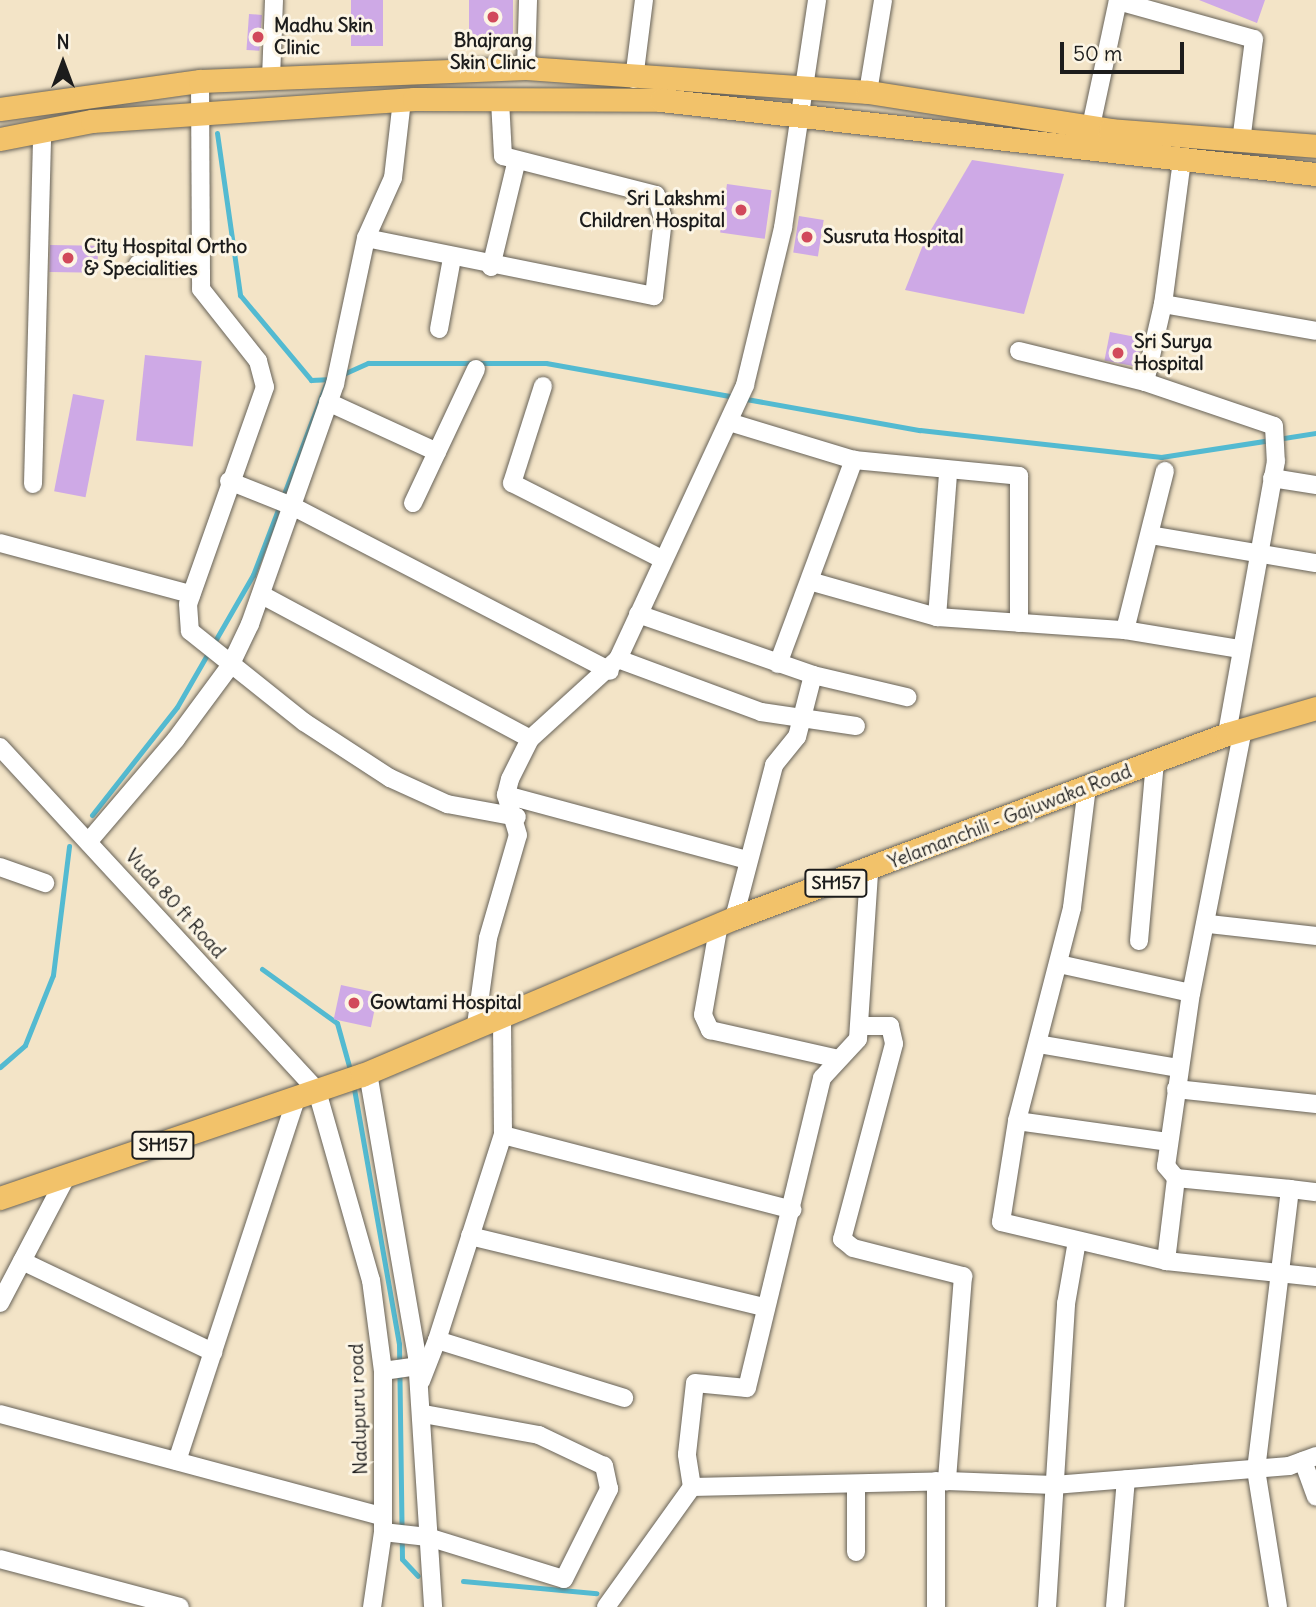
<!DOCTYPE html>
<html>
<head>
<meta charset="utf-8">
<style>
  body { margin:0 }
  #map { position:relative; width:1316px; height:1607px; overflow:hidden; background:#f3e4c7; font-family:Delius,sans-serif }
  div>[style] { position:absolute }
  .stream>* { height:5px; margin:-2.5px; padding:0 2.5px; transform-origin:2.5px; border-radius:2.5px; background:#53bad1 }
  .building>* { inset:0; background:#cea9e6; transform-origin:0 0 }
  .roads { filter:drop-shadow(0 0 2px #676258) drop-shadow(0 0 2px #676258) }
  .minor>* { height:18px; margin:-9px; padding:0 9px; transform-origin:9px; border-radius:9px; background:#fff }
  .major>* { height:23px; margin:-11.5px; padding:0 11.5px; transform-origin:11.5px; border-radius:11.5px; background:#f2c26a }
  .dots>* { width:19px; height:19px; translate:-50% -50%; box-sizing:border-box; border:4px solid #fcf5e5; border-radius:50% }
  span { translate:-50% -50%; white-space:nowrap; text-align:center; line-height:1.15; -webkit-text-stroke:6px #fcf5e5; paint-order:stroke }
  .shield-label span { padding:2px 5px; background:#fcf5e5; border:2px solid; border-radius:5px; -webkit-text-stroke-width:0 }
  .shield-label { font-size:18px; color:#1c1c1c; font-weight:700 }
  .poi-label { font-size:19px; color:#1c1c1c; font-weight:700 }
  .left { translate:0 -50%; text-align:left }
  .right { translate:-100% -50%; text-align:right }
  .street-label { font-size:19px; color:#1c1c1c }
  .north { position:absolute; left:28px; top:28px; width:70px; height:70px; -webkit-text-stroke:5px #fcf5e5; paint-order:stroke; rotate:0deg; font-size:19px; font-weight:700; line-height:28px; text-align:center; color:#1c1c1c }
  .north::after { content:''; display:block; margin:auto; width:24px; height:32px; background:#1c1c1c; clip-path:polygon(50% 0,100% 100%,50% 72%,0 100%) }
  .scale { position:absolute; left:1060px; top:42px; width:124px; height:32px; box-sizing:border-box; border:4px solid #1c1c1c; border-top:0; padding-left:9px; font-size:21px; line-height:24px; white-space:nowrap; color:#1c1c1c; -webkit-text-stroke:5px #fcf5e5; paint-order:stroke }
</style>
</head>
<body>
<div id="map">
  <div class="stream">
    <div style="left:217px;top:133px;width:164px;rotate:81.9deg"></div>
    <div style="left:240px;top:295px;width:111px;rotate:50.1deg"></div>
    <div style="left:311px;top:380px;width:21px;rotate:-3deg"></div>
    <div style="left:341px;top:375px;width:30px;rotate:-24deg"></div>
    <div style="left:368px;top:363px;width:178px"></div>
    <div style="left:546px;top:363px;width:380px;rotate:10.2deg"></div>
    <div style="left:920px;top:430px;width:243px;rotate:6.4deg"></div>
    <div style="left:1161px;top:457px;width:157px;rotate:-8.8deg"></div>
    <div style="left:92px;top:815px;width:137px;rotate:-51.8deg"></div>
    <div style="left:177px;top:707px;width:152px;rotate:-60.1deg"></div>
    <div style="left:253px;top:575px;width:204px;rotate:-69.1deg"></div>
    <div style="left:262px;top:969px;width:92px;rotate:35.8deg"></div>
    <div style="left:337px;top:1023px;width:52px;rotate:74.4deg"></div>
    <div style="left:0;top:1067px;width:33px;rotate:-41deg"></div>
    <div style="left:25px;top:1045px;width:75px;rotate:-68.2deg"></div>
    <div style="left:53px;top:975px;width:130px;rotate:-82.9deg"></div>
    <div style="left:353px;top:1083px;width:265px;rotate:80deg"></div>
    <div style="left:399px;top:1344px;width:215px;rotate:89.2deg"></div>
    <div style="left:402px;top:1559px;width:23px;rotate:47deg"></div>
    <div style="left:463px;top:1581px;width:134px;rotate:5.2deg"></div>
  </div>
  <div class="building">
    <div style="left:351px;top:0;width:32px;height:46px"></div>
    <div style="left:469px;top:0;width:44px;height:45px"></div>
    <div style="clip-path:polygon(1199px 0,1265px 0,1257px 23px)"></div>
    <div style="left:249px;top:14px;width:13px;height:36px;rotate:4deg"></div>
    <div style="clip-path:polygon(972px 160px,1064px 174px,1024px 314px,905px 290px,925px 240px)"></div>
    <div style="left:727px;top:184px;width:45px;height:49px;rotate:8deg"></div>
    <div style="left:799px;top:216px;width:25px;height:37px;rotate:9deg"></div>
    <div style="left:50px;top:245px;width:48px;height:27px;rotate:1deg"></div>
    <div style="left:1110px;top:332px;width:33px;height:29px;rotate:11deg"></div>
    <div style="left:145px;top:355px;width:57px;height:86px;rotate:6deg"></div>
    <div style="left:73px;top:394px;width:32px;height:99px;rotate:11deg"></div>
    <div style="left:341px;top:985px;width:38px;height:35px;rotate:12deg"></div>
  </div>
  <div class="roads">
    <div class="minor">
      <div style="left:1118px;top:1px;width:141px;rotate:15.6deg"></div>
      <div style="left:1254px;top:39px;width:104px;rotate:97.2deg"></div>
      <div style="left:526px;top:68px;width:68px;rotate:-88.3deg"></div>
      <div style="left:271px;top:78px;width:78px;rotate:-87.8deg"></div>
      <div style="left:634px;top:79px;width:80px;rotate:-82.8deg"></div>
      <div style="left:200px;top:81px;width:208px;rotate:89.7deg"></div>
      <div style="left:201px;top:289px;width:92px;rotate:51.6deg"></div>
      <div style="left:258px;top:361px;width:27px;rotate:75deg"></div>
      <div style="left:265px;top:387px;width:230px;rotate:109.5deg"></div>
      <div style="left:188px;top:604px;width:27px;rotate:86deg"></div>
      <div style="left:190px;top:631px;width:146px;rotate:38.6deg"></div>
      <div style="left:304px;top:722px;width:103px;rotate:33.1deg"></div>
      <div style="left:390px;top:778px;width:63px;rotate:24.5deg"></div>
      <div style="left:447px;top:804px;width:71px;rotate:10.5deg"></div>
      <div style="left:868px;top:92px;width:93px;rotate:-80.7deg"></div>
      <div style="left:1091px;top:126px;width:129px;rotate:-77.9deg"></div>
      <div style="left:1182px;top:160px;width:145px;rotate:97.5deg"></div>
      <div style="left:1163px;top:304px;width:155px;rotate:10deg"></div>
      <div style="left:366px;top:238px;width:66px;rotate:-65.8deg"></div>
      <div style="left:393px;top:178px;width:79px;rotate:-83.4deg"></div>
      <div style="left:138px;top:264px;width:60px"></div>
      <div style="left:491px;top:267px;width:106px;rotate:-76.4deg"></div>
      <div style="left:439px;top:329px;width:72px;rotate:-79.6deg"></div>
      <div style="left:1019px;top:351px;width:130px;rotate:13.8deg"></div>
      <div style="left:1145px;top:382px;width:136px;rotate:18.8deg"></div>
      <div style="left:1274px;top:426px;width:35px;rotate:87deg"></div>
      <div style="left:1276px;top:461px;width:277px;rotate:100.2deg"></div>
      <div style="left:1145px;top:382px;width:80px;rotate:-77deg"></div>
      <div style="left:543px;top:386px;width:102px;rotate:107.7deg"></div>
      <div style="left:512px;top:483px;width:168px;rotate:26.9deg"></div>
      <div style="left:328px;top:402px;width:120px;rotate:24.6deg"></div>
      <div style="left:729px;top:422px;width:131px;rotate:16.9deg"></div>
      <div style="left:854px;top:460px;width:166px;rotate:5.5deg"></div>
      <div style="left:1019px;top:476px;width:147px;rotate:90deg"></div>
      <div style="left:1272px;top:478px;width:45px;rotate:9deg"></div>
      <div style="left:229px;top:481px;width:68px;rotate:21.6deg"></div>
      <div style="left:292px;top:506px;width:358px;rotate:27.4deg"></div>
      <div style="left:33px;top:484px;width:353px;rotate:-88.5deg"></div>
      <div style="left:413px;top:503px;width:148px;rotate:-64.8deg"></div>
      <div style="left:1150px;top:535px;width:168px;rotate:9.6deg"></div>
      <div style="left:0;top:543px;width:198px;rotate:15deg"></div>
      <div style="left:813px;top:582px;width:129px;rotate:15.8deg"></div>
      <div style="left:937px;top:617px;width:188px;rotate:4deg"></div>
      <div style="left:1125px;top:630px;width:117px;rotate:9.4deg"></div>
      <div style="left:262px;top:595px;width:304px;rotate:28.2deg"></div>
      <div style="left:638px;top:614px;width:185px;rotate:19.2deg"></div>
      <div style="left:813px;top:675px;width:97px;rotate:13.2deg"></div>
      <div style="left:937px;top:617px;width:144px;rotate:-85.6deg"></div>
      <div style="left:1125px;top:630px;width:164px;rotate:-75.9deg"></div>
      <div style="left:618px;top:659px;width:153px;rotate:20.3deg"></div>
      <div style="left:761px;top:712px;width:96px;rotate:8.4deg"></div>
      <div style="left:778px;top:664px;width:218px;rotate:-69.6deg"></div>
      <div style="left:1243px;top:729px;width:269px;rotate:101.1deg"></div>
      <div style="left:1191px;top:993px;width:175px;rotate:98.2deg"></div>
      <div style="left:1166px;top:1166px;width:16px;rotate:50deg"></div>
      <div style="left:1176px;top:1178px;width:115px;rotate:5.5deg"></div>
      <div style="left:0;top:747px;width:468px;rotate:47.3deg"></div>
      <div style="left:317px;top:1091px;width:197px;rotate:74.1deg"></div>
      <div style="left:371px;top:1280px;width:92px;rotate:82.5deg"></div>
      <div style="left:383px;top:1371px;width:161px;rotate:90deg"></div>
      <div style="left:383px;top:1532px;width:76px;rotate:98.3deg"></div>
      <div style="left:1087px;top:787px;width:122px;rotate:97.1deg"></div>
      <div style="left:1072px;top:908px;width:220px;rotate:104.5deg"></div>
      <div style="left:1017px;top:1121px;width:102px;rotate:99deg"></div>
      <div style="left:1001px;top:1222px;width:170px;rotate:13.3deg"></div>
      <div style="left:1166px;top:1261px;width:151px;rotate:6.1deg"></div>
      <div style="left:506px;top:795px;width:246px;rotate:15.1deg"></div>
      <div style="left:89px;top:841px;width:134px;rotate:-49.5deg"></div>
      <div style="left:176px;top:739px;width:91px;rotate:-53.5deg"></div>
      <div style="left:230px;top:666px;width:47px;rotate:-64.5deg"></div>
      <div style="left:250px;top:624px;width:255px;rotate:-70.5deg"></div>
      <div style="left:335px;top:384px;width:149px;rotate:-78deg"></div>
      <div style="left:366px;top:238px;width:294px;rotate:11.4deg"></div>
      <div style="left:654px;top:296px;width:78px;rotate:-83.3deg"></div>
      <div style="left:663px;top:219px;width:25px;rotate:-106deg"></div>
      <div style="left:656px;top:195px;width:158px;rotate:-165.7deg"></div>
      <div style="left:503px;top:156px;width:56px;rotate:-93.1deg"></div>
      <div style="left:0;top:867px;width:48px;rotate:19.6deg"></div>
      <div style="left:734px;top:918px;width:158px;rotate:-75.3deg"></div>
      <div style="left:774px;top:765px;width:36px;rotate:-51deg"></div>
      <div style="left:797px;top:737px;width:64px;rotate:-75.5deg"></div>
      <div style="left:719px;top:924px;width:92px;rotate:100deg"></div>
      <div style="left:703px;top:1015px;width:17px;rotate:65deg"></div>
      <div style="left:710px;top:1030px;width:132px;rotate:12.7deg"></div>
      <div style="left:1209px;top:924px;width:108px;rotate:6.4deg"></div>
      <div style="left:1139px;top:941px;width:181px;rotate:-84.9deg"></div>
      <div style="left:1059px;top:964px;width:135px;rotate:12.4deg"></div>
      <div style="left:476px;top:1025px;width:88px;rotate:-82.1deg"></div>
      <div style="left:488px;top:938px;width:107px;rotate:-73.8deg"></div>
      <div style="left:518px;top:835px;width:42px;rotate:-106.7deg"></div>
      <div style="left:506px;top:795px;width:16px;rotate:-76deg"></div>
      <div style="left:510px;top:779px;width:45px;rotate:-63.4deg"></div>
      <div style="left:530px;top:739px;width:119px;rotate:-42.3deg"></div>
      <div style="left:618px;top:659px;width:302px;rotate:-65.1deg"></div>
      <div style="left:745px;top:385px;width:162px;rotate:-76.4deg"></div>
      <div style="left:783px;top:228px;width:231px;rotate:-81.5deg"></div>
      <div style="left:860px;top:1026px;width:30px"></div>
      <div style="left:890px;top:1026px;width:18px;rotate:77deg"></div>
      <div style="left:894px;top:1044px;width:202px;rotate:104.9deg"></div>
      <div style="left:842px;top:1239px;width:14px;rotate:39deg"></div>
      <div style="left:853px;top:1248px;width:114px;rotate:14.3deg"></div>
      <div style="left:963px;top:1276px;width:206px;rotate:94.5deg"></div>
      <div style="left:1038px;top:1044px;width:143px;rotate:9.7deg"></div>
      <div style="left:368px;top:1073px;width:289px;rotate:80.2deg"></div>
      <div style="left:417px;top:1358px;width:250px;rotate:86.3deg"></div>
      <div style="left:1176px;top:1089px;width:141px;rotate:6.1deg"></div>
      <div style="left:1017px;top:1121px;width:152px;rotate:7.9deg"></div>
      <div style="left:503px;top:1135px;width:299px;rotate:14.5deg"></div>
      <div style="left:470px;top:1236px;width:302px;rotate:13.6deg"></div>
      <div style="left:22px;top:1261px;width:212px;rotate:25.5deg"></div>
      <div style="left:1166px;top:1261px;width:84px;rotate:-83.1deg"></div>
      <div style="left:0;top:1303px;width:140px;rotate:-62.3deg"></div>
      <div style="left:437px;top:1340px;width:215px;rotate:-72.2deg"></div>
      <div style="left:503px;top:1135px;width:122px;rotate:-90.5deg"></div>
      <div style="left:383px;top:1371px;width:35px;rotate:-8deg"></div>
      <div style="left:421px;top:1381px;width:44px;rotate:-68.7deg"></div>
      <div style="left:437px;top:1340px;width:196px;rotate:17.2deg"></div>
      <div style="left:0;top:1414px;width:395px;rotate:15deg"></div>
      <div style="left:177px;top:1461px;width:381px;rotate:-71.8deg"></div>
      <div style="left:1303px;top:1461px;width:38px;rotate:70deg"></div>
      <div style="left:936px;top:1481px;width:126px;rotate:90deg"></div>
      <div style="left:856px;top:1484px;width:68px;rotate:90deg"></div>
      <div style="left:692px;top:1487px;width:33px;rotate:-99deg"></div>
      <div style="left:687px;top:1454px;width:71px;rotate:-83.6deg"></div>
      <div style="left:695px;top:1383px;width:52px;rotate:5.5deg"></div>
      <div style="left:747px;top:1388px;width:319px;rotate:-76.4deg"></div>
      <div style="left:822px;top:1078px;width:53px;rotate:-47.3deg"></div>
      <div style="left:858px;top:1039px;width:167px;rotate:-86.2deg"></div>
      <div style="left:383px;top:1532px;width:45px;rotate:6.3deg"></div>
      <div style="left:428px;top:1537px;width:142px;rotate:17.2deg"></div>
      <div style="left:564px;top:1579px;width:101px;rotate:-63.4deg"></div>
      <div style="left:609px;top:1489px;width:24px;rotate:-102deg"></div>
      <div style="left:604px;top:1466px;width:72px;rotate:-154.5deg"></div>
      <div style="left:539px;top:1435px;width:118px;rotate:-169.7deg"></div>
      <div style="left:0;top:1559px;width:186px;rotate:14.9deg"></div>
      <div style="left:606px;top:1607px;width:148px;rotate:-54.4deg"></div>
      <div style="left:692px;top:1487px;width:255px;rotate:-1.3deg"></div>
      <div style="left:947px;top:1481px;width:107px;rotate:2.1deg"></div>
      <div style="left:1054px;top:1485px;width:236px;rotate:-4.6deg"></div>
      <div style="left:1289px;top:1466px;width:29px;rotate:-20deg"></div>
      <div style="left:1047px;top:1607px;width:304px;rotate:-86.4deg"></div>
      <div style="left:1066px;top:1304px;width:64px;rotate:-80.1deg"></div>
      <div style="left:1115px;top:1607px;width:128px;rotate:-85.1deg"></div>
      <div style="left:1278px;top:1607px;width:139px;rotate:-99.1deg"></div>
      <div style="left:1256px;top:1470px;width:283px;rotate:-83.1deg"></div>
      <div style="left:1290px;top:1189px;width:26px;rotate:7deg"></div>
    </div>
    <div class="major">
      <div style="left:0;top:109px;width:202px;rotate:-8deg"></div>
      <div style="left:200px;top:81px;width:326px;rotate:-2.3deg"></div>
      <div style="left:526px;top:68px;width:343px;rotate:4deg"></div>
      <div style="left:868px;top:92px;width:245px;rotate:8.9deg"></div>
      <div style="left:1110px;top:130px;width:207px;rotate:4.4deg"></div>
      <div style="left:0;top:139px;width:94px;rotate:-11.1deg"></div>
      <div style="left:92px;top:121px;width:323px;rotate:-3.9deg"></div>
      <div style="left:414px;top:99px;width:247px;rotate:0.2deg"></div>
      <div style="left:661px;top:100px;width:659px;rotate:6.45deg"></div>
      <div style="left:0;top:1198px;width:382px;rotate:-18.8deg"></div>
      <div style="left:362px;top:1075px;width:404px;rotate:-22.9deg"></div>
      <div style="left:734px;top:918px;width:526px;rotate:-20.47deg"></div>
      <div style="left:1227px;top:734px;width:93px;rotate:-16.3deg"></div>
    </div>
  </div>
  <div class="dots">
    <div style="left:493px;top:17px;background:#d1495b"></div>
    <div style="left:258px;top:37px;background:#d1495b"></div>
    <div style="left:741px;top:210px;background:#d1495b"></div>
    <div style="left:807px;top:237px;background:#d1495b"></div>
    <div style="left:68px;top:258px;background:#d1495b"></div>
    <div style="left:1118px;top:353px;background:#d1495b"></div>
    <div style="left:354px;top:1003px;background:#d1495b"></div>
  </div>
  <div class="shield-label">
    <span style="left:836px;top:883px">SH157</span>
    <span style="left:163px;top:1145px">SH157</span>
  </div>
  <div class="poi-label">
    <span class="left" style="left:274px;top:37px">Madhu Skin<br>Clinic</span>
    <span style="left:493px;top:52px">Bhajrang<br>Skin Clinic</span>
    <span class="right" style="left:725px;top:210px">Sri Lakshmi<br>Children Hospital</span>
    <span class="left" style="left:823px;top:237px">Susruta Hospital</span>
    <span class="left" style="left:84px;top:258px">City Hospital Ortho<br>&amp; Specialities</span>
    <span class="left" style="left:1134px;top:353px">Sri Surya<br>Hospital</span>
    <span class="left" style="left:370px;top:1003px">Gowtami Hospital</span>
  </div>
  <div class="street-label">
    <span style="left:1010px;top:817px;rotate:-21deg">Yelamanchili - Gajuwaka Road</span>
    <span style="left:175px;top:904px;rotate:48deg">Vuda 80 ft Road</span>
    <span style="left:359px;top:1409px;rotate:-92deg">Nadupuru road</span>
  </div>
  <div class="north">N</div>
  <div class="scale">50 m</div>
</div>
</body>
</html>
